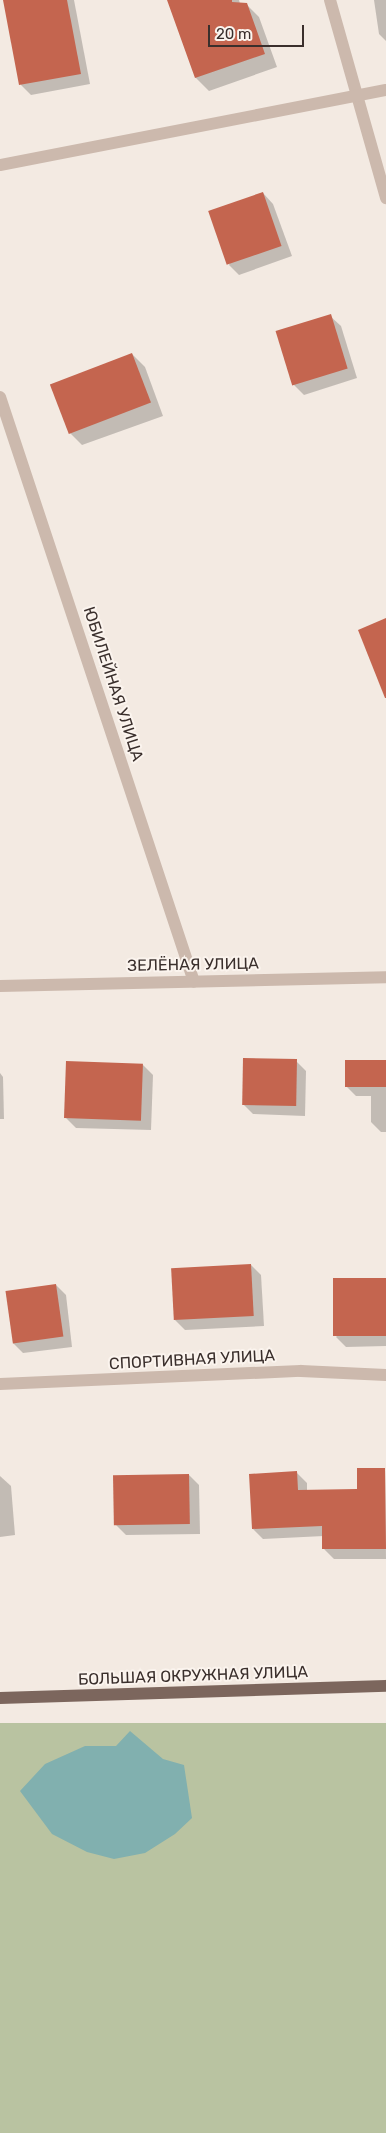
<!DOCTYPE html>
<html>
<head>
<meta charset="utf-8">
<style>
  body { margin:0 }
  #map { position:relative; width:386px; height:2133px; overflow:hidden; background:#f3eae2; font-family:Rubik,sans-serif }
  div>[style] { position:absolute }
  .green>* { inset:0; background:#b9c3a1; transform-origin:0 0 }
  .water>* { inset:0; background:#81b0af }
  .shadow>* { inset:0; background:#0003 }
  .building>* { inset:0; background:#c4654f; transform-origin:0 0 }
  .street>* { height:12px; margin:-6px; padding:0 6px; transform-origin:6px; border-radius:6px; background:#ccb9ad }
  .primary>* { height:12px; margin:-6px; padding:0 6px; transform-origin:6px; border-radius:6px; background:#7c665d }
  span { translate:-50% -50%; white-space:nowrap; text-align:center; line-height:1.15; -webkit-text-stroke:4px #fbf4ee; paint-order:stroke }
  .street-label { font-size:16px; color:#3a2f2c }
  .scale { position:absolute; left:208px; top:25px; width:96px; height:22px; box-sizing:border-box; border:2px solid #3a2f2c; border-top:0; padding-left:6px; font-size:15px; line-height:18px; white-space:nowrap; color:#3a2f2c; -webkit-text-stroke:4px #fbf4ee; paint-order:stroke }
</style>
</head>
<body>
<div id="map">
  <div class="green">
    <div style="left:386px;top:1723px;width:410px;height:386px;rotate:90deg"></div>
  </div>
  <div class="water">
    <div style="clip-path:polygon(130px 1731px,163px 1759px,184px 1765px,192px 1818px,175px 1834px,145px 1853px,114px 1859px,87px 1852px,52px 1834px,20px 1791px,45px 1764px,85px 1746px,116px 1746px)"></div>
  </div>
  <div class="shadow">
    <div style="clip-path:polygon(5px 0,74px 0,90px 84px,31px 95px,21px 85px)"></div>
    <div style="clip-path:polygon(168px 0,239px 0,240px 4px,246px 4px,259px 17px,277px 67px,209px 91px,196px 78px)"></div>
    <div style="clip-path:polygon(374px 0,386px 0,386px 41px,379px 34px)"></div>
    <div style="clip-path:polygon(263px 193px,273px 204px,292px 256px,239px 275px,229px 265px)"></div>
    <div style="clip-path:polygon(330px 316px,341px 326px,357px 378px,304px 395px,294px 385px)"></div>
    <div style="clip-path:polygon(132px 354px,145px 367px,163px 416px,82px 445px,69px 432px)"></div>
    <div style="clip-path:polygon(296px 1061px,306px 1071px,305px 1116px,253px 1114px,243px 1104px)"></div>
    <div style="clip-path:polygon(386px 1061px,386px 1132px,381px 1132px,371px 1122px,371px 1096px,356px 1096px,346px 1086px)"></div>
    <div style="clip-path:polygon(143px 1065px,153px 1075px,151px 1130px,76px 1128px,65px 1117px)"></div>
    <div style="clip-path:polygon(0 1073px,3px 1077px,4px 1119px,0 1119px)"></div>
    <div style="clip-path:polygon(251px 1265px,261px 1275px,264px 1326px,185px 1330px,175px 1320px)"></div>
    <div style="clip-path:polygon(386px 1279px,386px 1346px,346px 1347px,336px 1337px)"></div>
    <div style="clip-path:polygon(56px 1285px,66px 1295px,72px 1347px,23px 1353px,13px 1343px)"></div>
    <div style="clip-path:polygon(385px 1469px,386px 1559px,334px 1559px,324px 1549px,324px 1536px,263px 1539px,253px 1529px,296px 1472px,307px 1483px,307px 1491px,358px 1490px)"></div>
    <div style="clip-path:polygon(189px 1475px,199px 1485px,200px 1534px,126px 1535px,116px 1525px)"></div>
    <div style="clip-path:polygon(0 1476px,11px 1486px,15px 1535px,0 1537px)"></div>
  </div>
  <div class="building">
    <div style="clip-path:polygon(3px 0,67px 0,81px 74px,19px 85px)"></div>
    <div style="clip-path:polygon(167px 0,232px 0,232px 2px,247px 3px,265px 54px,195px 78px)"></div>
    <div style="left:263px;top:192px;width:57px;height:58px;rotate:71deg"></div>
    <div style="left:331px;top:314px;width:57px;height:58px;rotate:73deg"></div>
    <div style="left:132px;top:353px;width:53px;height:88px;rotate:69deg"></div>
    <div style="clip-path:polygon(386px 618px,386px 698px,385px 698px,358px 630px)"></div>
    <div style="left:243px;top:1058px;width:54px;height:47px;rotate:1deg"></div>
    <div style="left:345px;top:1060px;width:41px;height:27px"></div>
    <div style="left:66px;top:1061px;width:77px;height:57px;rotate:2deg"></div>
    <div style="left:251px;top:1264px;width:52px;height:80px;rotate:87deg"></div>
    <div style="left:386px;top:1278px;width:58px;height:53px;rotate:90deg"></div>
    <div style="left:56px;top:1284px;width:53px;height:51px;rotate:82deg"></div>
    <div style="clip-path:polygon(357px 1468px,385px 1468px,386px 1549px,322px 1549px,322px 1526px,252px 1529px,249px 1474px,297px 1471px,298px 1490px,357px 1489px)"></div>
    <div style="left:189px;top:1474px;width:50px;height:76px;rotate:89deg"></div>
  </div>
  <div class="street">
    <div style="left:330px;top:0;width:206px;rotate:74.2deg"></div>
    <div style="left:0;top:165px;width:393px;rotate:-11deg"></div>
    <div style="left:0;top:397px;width:616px;rotate:71.65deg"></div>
    <div style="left:0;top:986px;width:386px;rotate:-1.3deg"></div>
    <div style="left:0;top:1384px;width:301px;rotate:-2.5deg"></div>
    <div style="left:301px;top:1371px;width:85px;rotate:2.7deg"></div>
  </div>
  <div class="primary">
    <div style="left:0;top:1698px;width:386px;rotate:-1.8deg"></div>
  </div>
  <div class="street-label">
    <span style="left:113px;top:684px;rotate:72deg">ЮБИЛЕЙНАЯ УЛИЦА</span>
    <span style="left:193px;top:965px;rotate:-1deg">ЗЕЛЁНАЯ УЛИЦА</span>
    <span style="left:192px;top:1360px;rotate:-3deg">СПОРТИВНАЯ УЛИЦА</span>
    <span style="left:193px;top:1676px;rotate:-2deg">БОЛЬШАЯ ОКРУЖНАЯ УЛИЦА</span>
  </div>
  <div class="scale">20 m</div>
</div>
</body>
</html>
